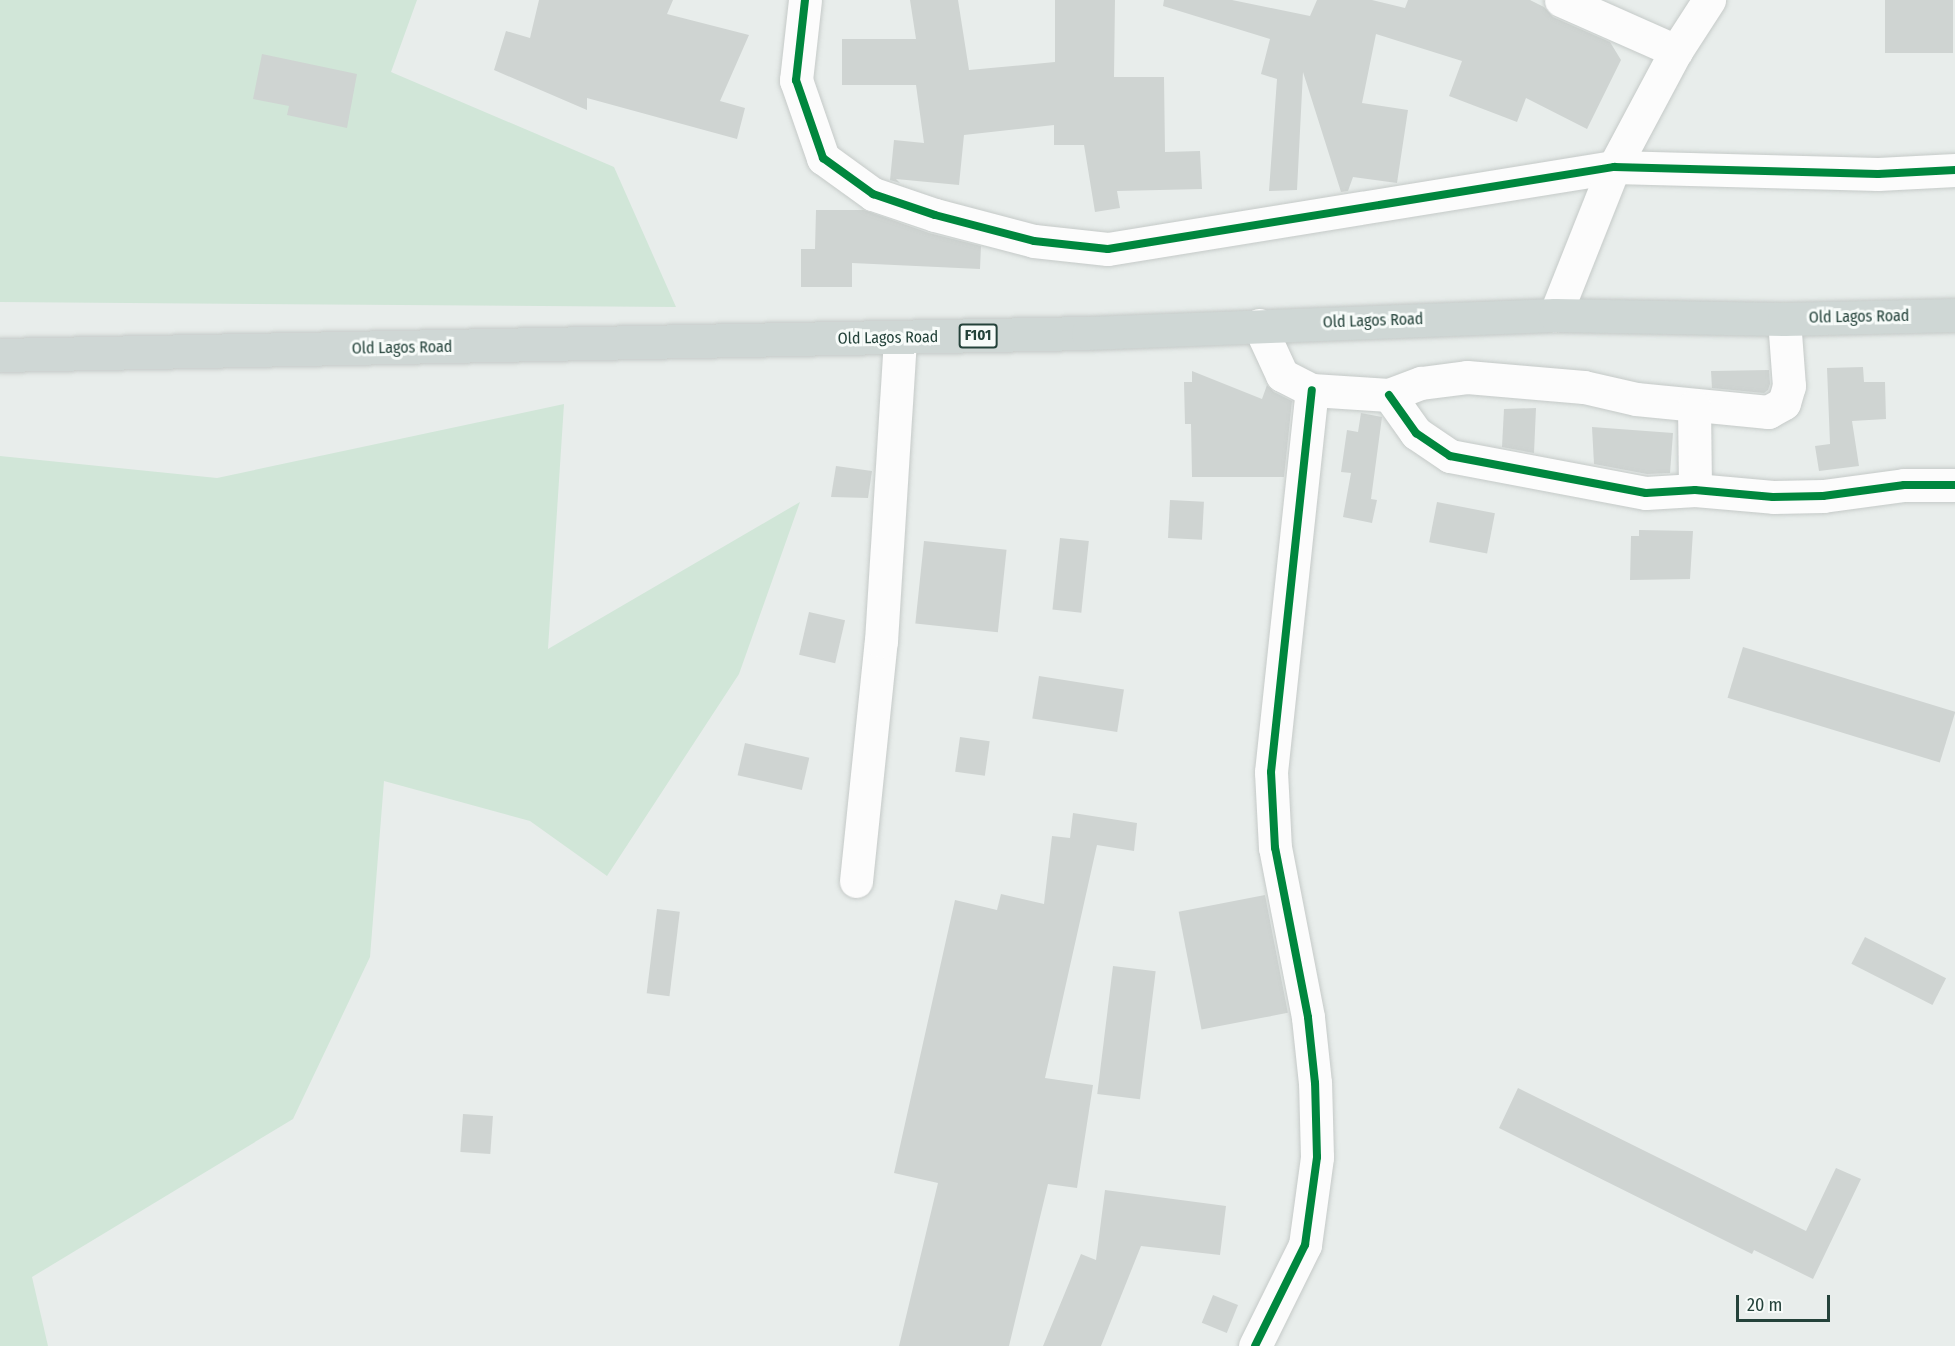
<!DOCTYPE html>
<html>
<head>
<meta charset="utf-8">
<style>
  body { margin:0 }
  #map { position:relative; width:1955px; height:1346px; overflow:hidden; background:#e8edeb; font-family:"Fira Sans Condensed",sans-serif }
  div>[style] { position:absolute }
  .green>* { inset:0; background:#d1e6d8 }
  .building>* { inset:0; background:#cfd4d2; transform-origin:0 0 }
  .roads { filter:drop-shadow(0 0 2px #c5cac8) drop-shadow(0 0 2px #c5cac8) }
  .minor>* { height:33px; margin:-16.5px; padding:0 16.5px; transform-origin:16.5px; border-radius:16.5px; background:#fcfcfc }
  .major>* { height:33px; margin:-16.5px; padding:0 16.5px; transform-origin:16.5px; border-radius:16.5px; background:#cfd7d5 }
  .cycleway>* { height:8px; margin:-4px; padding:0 4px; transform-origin:4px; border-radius:4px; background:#00873e }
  span { translate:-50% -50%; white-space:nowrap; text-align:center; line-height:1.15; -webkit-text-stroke:6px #f7fbf9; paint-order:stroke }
  .shield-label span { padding:2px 4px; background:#f7fbf9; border:2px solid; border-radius:4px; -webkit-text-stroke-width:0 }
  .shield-label { font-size:15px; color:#24423a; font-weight:700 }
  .street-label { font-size:16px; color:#24423a }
  .scale { position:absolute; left:1736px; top:1295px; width:94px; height:27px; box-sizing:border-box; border:3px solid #24423a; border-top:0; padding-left:8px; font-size:18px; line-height:21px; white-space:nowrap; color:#24423a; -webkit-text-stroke:4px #f7fbf9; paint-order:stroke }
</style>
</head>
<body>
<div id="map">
  <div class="green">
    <div style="clip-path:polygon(0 0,417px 0,391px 72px,614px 167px,676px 307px,0 302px)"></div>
    <div style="clip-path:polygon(564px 404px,548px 649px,800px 502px,739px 674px,607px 876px,530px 821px,384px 781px,370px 957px,293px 1119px,32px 1277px,48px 1346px,0 1346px,0 456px,217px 478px)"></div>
  </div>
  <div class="building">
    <div style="clip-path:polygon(539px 0,673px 0,667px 14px,749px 35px,720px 101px,745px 108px,737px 139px,587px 98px,587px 110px,494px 70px,506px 31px,530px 38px)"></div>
    <div style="clip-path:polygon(910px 0,958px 0,969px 70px,1055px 62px,1055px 0,1115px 0,1114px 77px,1164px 77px,1165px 152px,1200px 151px,1202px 189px,1117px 191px,1120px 208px,1095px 212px,1084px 145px,1054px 145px,1054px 125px,964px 135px,959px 185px,896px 179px,900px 183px,890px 180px,894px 140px,924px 143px,916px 85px,842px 85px,842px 39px,916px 39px)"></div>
    <div style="clip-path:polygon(1164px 0,1232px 0,1310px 16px,1317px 0,1372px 0,1405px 8px,1408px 0,1530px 0,1544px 7px,1553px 17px,1610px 42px,1621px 60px,1587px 129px,1526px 98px,1517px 122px,1449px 96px,1462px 61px,1376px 34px,1362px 103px,1408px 110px,1397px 183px,1353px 177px,1348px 191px,1341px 192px,1303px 72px,1297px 190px,1269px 191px,1277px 79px,1261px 74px,1270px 39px,1163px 6px)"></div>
    <div style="left:1885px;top:0;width:68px;height:53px"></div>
    <div style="clip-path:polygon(262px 54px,357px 74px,347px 128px,287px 115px,289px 106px,253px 99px)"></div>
    <div style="clip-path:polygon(816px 210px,864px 210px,929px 233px,981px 246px,980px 269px,852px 263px,852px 287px,801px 287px,801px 249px,815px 249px)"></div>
    <div style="clip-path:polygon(1863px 367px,1864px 382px,1885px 382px,1886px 419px,1852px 421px,1859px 466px,1819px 471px,1815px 446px,1830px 444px,1827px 368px)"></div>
    <div style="clip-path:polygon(1769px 370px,1770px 384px,1768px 390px,1764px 393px,1712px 388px,1711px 371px)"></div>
    <div style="clip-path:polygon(1192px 371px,1262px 399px,1267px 385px,1274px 392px,1292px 401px,1284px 477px,1192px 477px,1191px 424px,1185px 424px,1184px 382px,1192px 382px)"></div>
    <div style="clip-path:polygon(1536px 408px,1534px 453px,1502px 447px,1504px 409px)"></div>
    <div style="clip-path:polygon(1361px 413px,1382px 417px,1371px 499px,1377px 500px,1372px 523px,1343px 517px,1351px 473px,1341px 472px,1347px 430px,1358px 432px)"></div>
    <div style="clip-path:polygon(1592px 427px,1673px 433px,1670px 473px,1647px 474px,1594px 464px)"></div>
    <div style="clip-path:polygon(836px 466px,872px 471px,868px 498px,831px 497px)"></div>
    <div style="left:1170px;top:500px;width:34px;height:38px;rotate:3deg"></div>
    <div style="left:1437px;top:502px;width:59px;height:41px;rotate:11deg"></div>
    <div style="clip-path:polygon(1639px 530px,1693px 531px,1690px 579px,1630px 580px,1631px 536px,1639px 536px)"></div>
    <div style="left:1060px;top:538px;width:29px;height:72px;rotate:6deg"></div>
    <div style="left:924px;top:541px;width:83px;height:83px;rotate:6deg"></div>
    <div style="left:809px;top:612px;width:37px;height:44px;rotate:13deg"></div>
    <div style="left:1743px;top:647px;width:222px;height:53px;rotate:17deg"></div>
    <div style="left:1039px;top:676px;width:86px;height:43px;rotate:9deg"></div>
    <div style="left:960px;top:737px;width:30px;height:35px;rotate:8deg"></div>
    <div style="left:745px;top:743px;width:66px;height:33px;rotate:13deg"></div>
    <div style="clip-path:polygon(1073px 813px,1137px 823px,1134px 851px,1097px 845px,1045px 1078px,1093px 1085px,1077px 1188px,1048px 1184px,1009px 1346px,899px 1346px,938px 1183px,894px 1173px,955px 900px,997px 910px,1001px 894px,1044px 904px,1052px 836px,1070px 838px)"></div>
    <div style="left:1265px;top:895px;width:120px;height:88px;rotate:79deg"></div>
    <div style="left:657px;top:909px;width:23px;height:85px;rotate:7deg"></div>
    <div style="left:1865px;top:937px;width:91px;height:30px;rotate:27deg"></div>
    <div style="left:1113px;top:966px;width:43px;height:129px;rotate:7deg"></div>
    <div style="clip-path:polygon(1518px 1088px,1806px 1231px,1836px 1168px,1861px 1179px,1813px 1279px,1754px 1250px,1752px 1254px,1499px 1128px)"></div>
    <div style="left:463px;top:1114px;width:30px;height:38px;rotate:4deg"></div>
    <div style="clip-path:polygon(1105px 1190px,1226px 1206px,1220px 1255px,1141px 1246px,1101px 1346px,1043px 1346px,1081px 1254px,1096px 1260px)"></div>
    <div style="left:1213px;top:1295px;width:27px;height:30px;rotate:22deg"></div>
  </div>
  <div class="roads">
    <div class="minor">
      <div style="left:805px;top:0;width:81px;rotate:96.4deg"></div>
      <div style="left:796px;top:80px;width:83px;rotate:70.9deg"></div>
      <div style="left:823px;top:158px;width:62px;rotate:35.8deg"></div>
      <div style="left:873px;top:194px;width:65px;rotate:18.7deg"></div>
      <div style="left:935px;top:215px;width:102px;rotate:14.7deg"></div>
      <div style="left:1034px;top:241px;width:74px;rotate:6.2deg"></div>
      <div style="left:1108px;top:249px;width:513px;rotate:-9.21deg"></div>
      <div style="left:1614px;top:167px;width:264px;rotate:1.5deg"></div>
      <div style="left:1878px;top:174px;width:77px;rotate:-3deg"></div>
      <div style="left:1561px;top:0;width:126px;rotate:23.9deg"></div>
      <div style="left:1555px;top:315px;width:159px;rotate:-68.3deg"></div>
      <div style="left:1614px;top:167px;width:132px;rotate:-61.9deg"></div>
      <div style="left:1676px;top:51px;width:61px;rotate:-57.1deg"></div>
      <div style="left:1259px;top:325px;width:55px;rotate:65.3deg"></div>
      <div style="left:1282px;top:375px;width:34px;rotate:27deg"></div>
      <div style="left:1312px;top:390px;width:77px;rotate:3.7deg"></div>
      <div style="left:1389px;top:395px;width:34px;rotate:-21deg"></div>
      <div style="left:1421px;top:383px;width:46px;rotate:-7.4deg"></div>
      <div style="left:1467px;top:377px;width:117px;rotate:4.9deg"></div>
      <div style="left:1584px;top:387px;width:53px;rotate:13deg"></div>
      <div style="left:1636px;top:399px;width:133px;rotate:5.6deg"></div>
      <div style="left:1768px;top:412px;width:18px;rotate:-29deg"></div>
      <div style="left:1784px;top:403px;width:18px;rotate:-74deg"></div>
      <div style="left:1789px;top:386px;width:67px;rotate:-94.3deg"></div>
      <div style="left:1389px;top:395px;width:47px;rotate:54.6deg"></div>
      <div style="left:1416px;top:433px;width:41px;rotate:34.1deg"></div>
      <div style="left:1450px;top:456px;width:199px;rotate:10.7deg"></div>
      <div style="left:1646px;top:493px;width:49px;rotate:-3.5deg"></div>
      <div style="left:1695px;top:490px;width:78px;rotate:5.1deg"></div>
      <div style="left:1773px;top:497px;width:50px;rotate:-1.1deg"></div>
      <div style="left:1823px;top:496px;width:82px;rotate:-7.7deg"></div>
      <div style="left:1904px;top:485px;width:51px"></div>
      <div style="left:1694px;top:406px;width:84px;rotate:89.3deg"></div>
      <div style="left:856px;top:881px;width:241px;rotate:-84.1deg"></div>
      <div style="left:881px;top:641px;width:304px;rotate:-86.4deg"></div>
      <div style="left:1255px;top:1346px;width:113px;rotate:-63.7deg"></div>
      <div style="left:1305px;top:1245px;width:89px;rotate:-82.2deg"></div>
      <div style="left:1317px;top:1157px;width:74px;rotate:-91.5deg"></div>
      <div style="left:1315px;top:1083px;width:66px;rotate:-96.1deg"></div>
      <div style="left:1308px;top:1017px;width:172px;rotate:-101deg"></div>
      <div style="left:1275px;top:848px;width:76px;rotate:-93deg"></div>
      <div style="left:1271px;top:772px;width:384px;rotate:-83.9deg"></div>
    </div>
    <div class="major">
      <div style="left:0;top:355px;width:1088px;rotate:-1.16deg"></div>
      <div style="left:1088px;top:333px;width:467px;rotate:-2.2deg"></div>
      <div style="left:1555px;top:315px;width:229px;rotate:1deg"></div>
      <div style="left:1784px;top:319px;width:171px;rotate:-1.3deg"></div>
    </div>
  </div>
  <div class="cycleway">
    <div style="left:805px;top:0;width:81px;rotate:96.4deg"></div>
    <div style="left:796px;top:80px;width:83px;rotate:70.9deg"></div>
    <div style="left:823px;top:158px;width:62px;rotate:35.8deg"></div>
    <div style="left:873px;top:194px;width:65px;rotate:18.7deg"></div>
    <div style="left:935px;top:215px;width:102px;rotate:14.7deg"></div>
    <div style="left:1034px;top:241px;width:74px;rotate:6.2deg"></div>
    <div style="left:1108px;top:249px;width:513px;rotate:-9.21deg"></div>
    <div style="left:1614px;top:167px;width:264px;rotate:1.5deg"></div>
    <div style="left:1878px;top:174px;width:77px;rotate:-3deg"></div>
    <div style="left:1389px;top:395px;width:47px;rotate:54.6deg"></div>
    <div style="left:1416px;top:433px;width:41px;rotate:34.1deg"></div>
    <div style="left:1450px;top:456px;width:199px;rotate:10.7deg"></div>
    <div style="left:1646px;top:493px;width:49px;rotate:-3.5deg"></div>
    <div style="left:1695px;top:490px;width:78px;rotate:5.1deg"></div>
    <div style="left:1773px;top:497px;width:50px;rotate:-1.1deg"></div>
    <div style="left:1823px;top:496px;width:82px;rotate:-7.7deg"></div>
    <div style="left:1904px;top:485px;width:51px"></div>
    <div style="left:1255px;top:1346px;width:113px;rotate:-63.7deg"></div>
    <div style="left:1305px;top:1245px;width:89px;rotate:-82.2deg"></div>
    <div style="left:1317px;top:1157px;width:74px;rotate:-91.5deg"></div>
    <div style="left:1315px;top:1083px;width:66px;rotate:-96.1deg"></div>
    <div style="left:1308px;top:1017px;width:172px;rotate:-101deg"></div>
    <div style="left:1275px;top:848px;width:76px;rotate:-93deg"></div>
    <div style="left:1271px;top:772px;width:384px;rotate:-83.9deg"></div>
  </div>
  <div class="shield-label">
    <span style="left:978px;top:336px">F101</span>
  </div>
  <div class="street-label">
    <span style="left:1859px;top:317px;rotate:-1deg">Old Lagos Road</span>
    <span style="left:1373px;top:321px;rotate:-2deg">Old Lagos Road</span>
    <span style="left:888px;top:338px;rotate:-1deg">Old Lagos Road</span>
    <span style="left:402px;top:348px;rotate:-1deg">Old Lagos Road</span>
  </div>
  <div class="scale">20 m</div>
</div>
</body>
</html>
